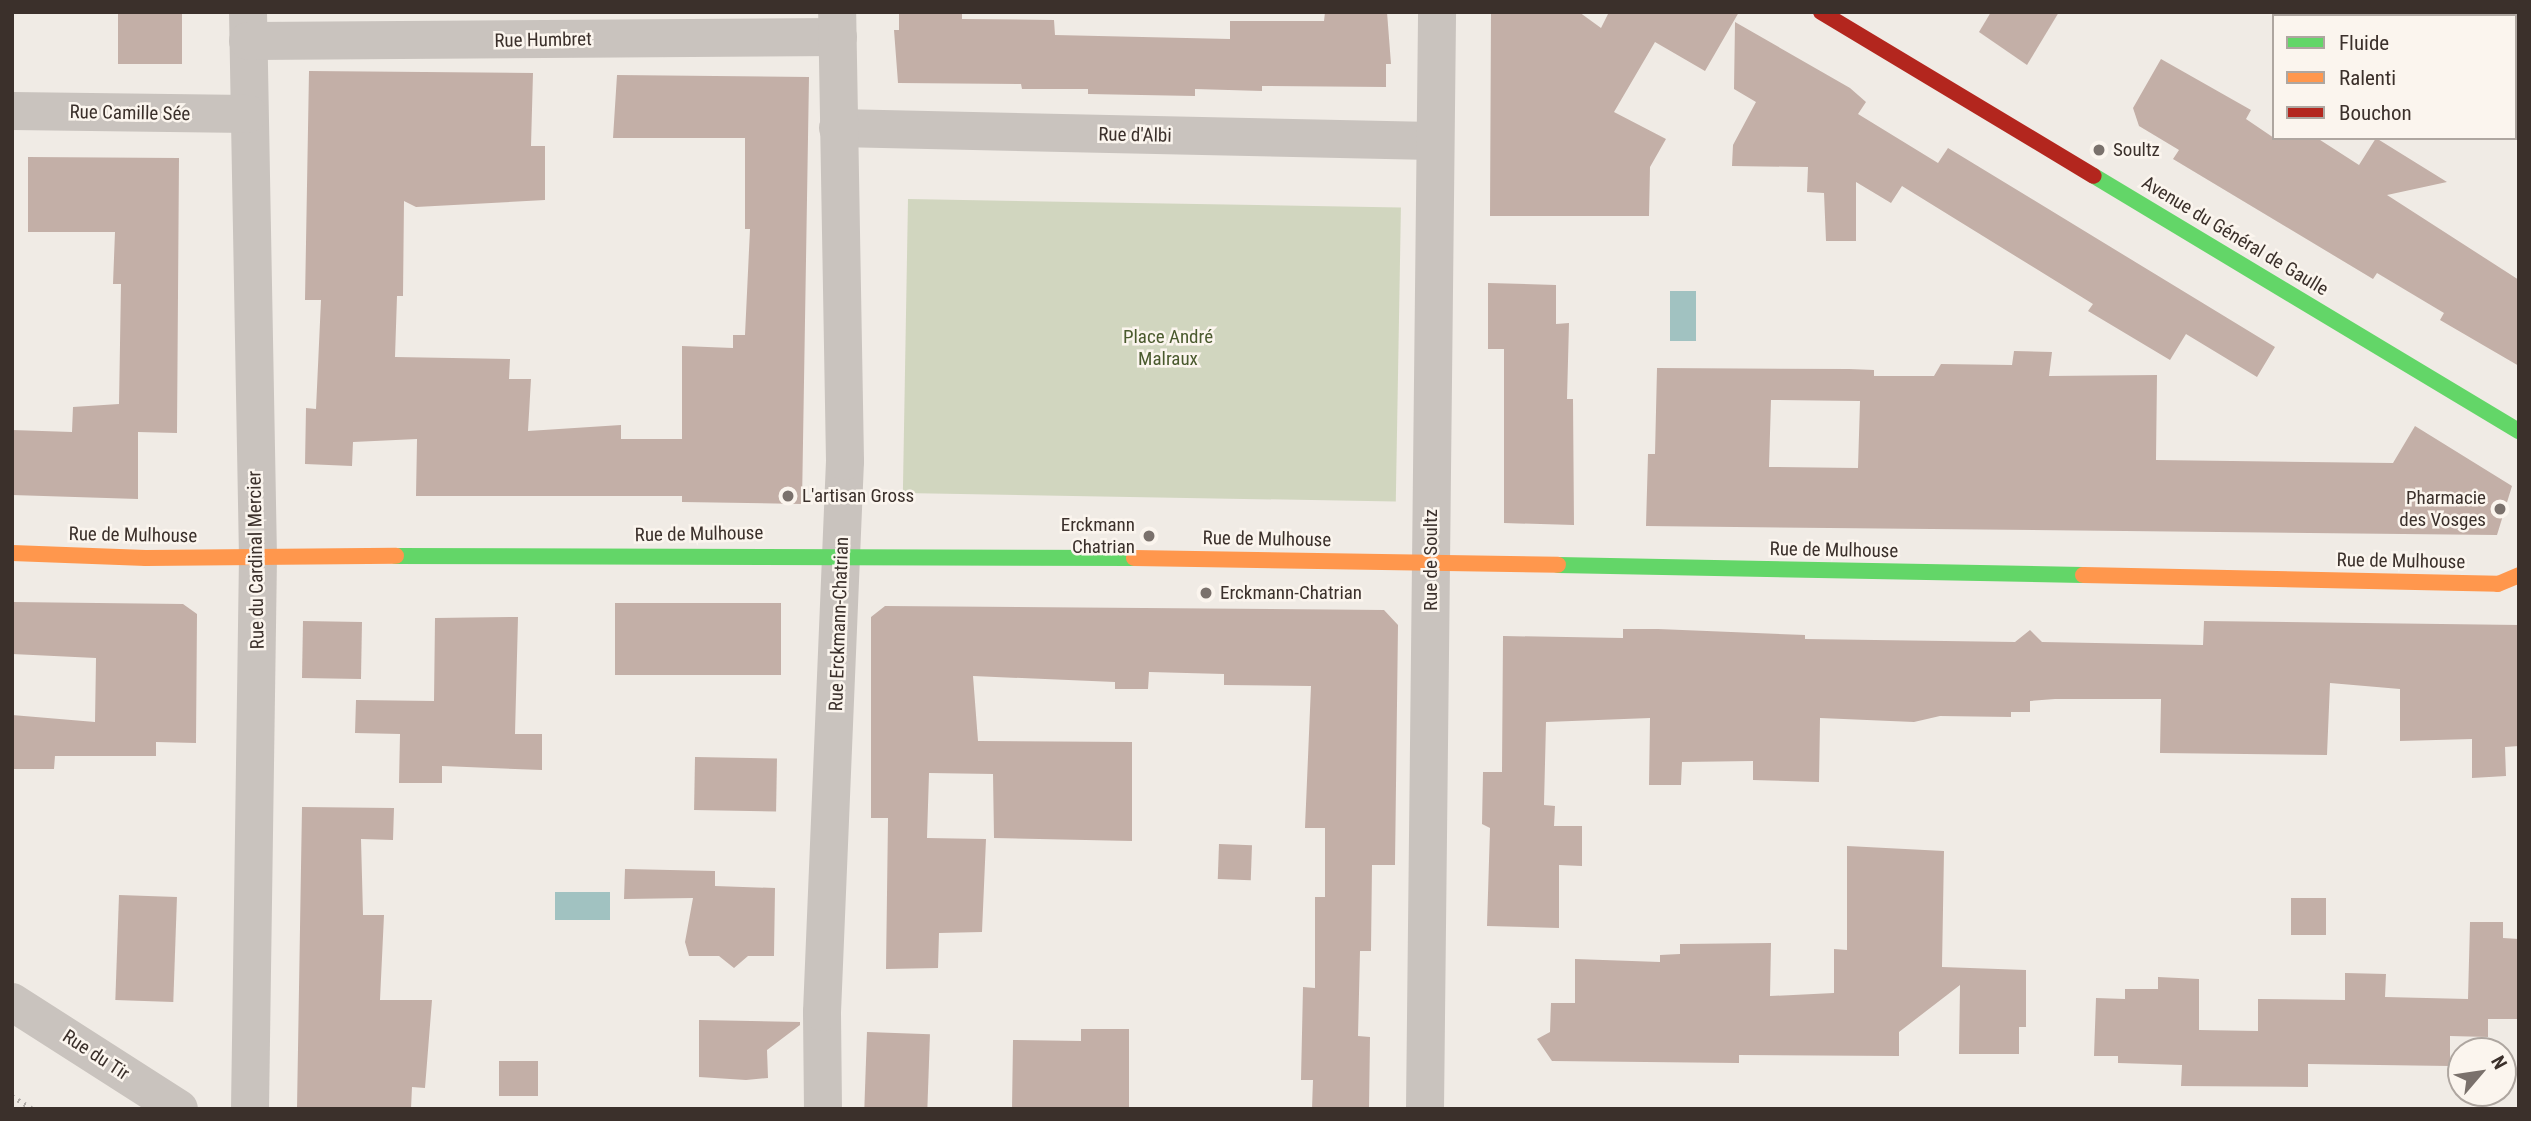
<!DOCTYPE html>
<html>
<head>
<meta charset="utf-8">
<style>
  body { margin:0 }
  #map { position:relative; width:2531px; height:1121px; overflow:hidden; background:#f0ebe5; font-family:"Roboto Condensed",sans-serif }
  div>[style] { position:absolute }
  .green>* { inset:0; background:#d1d6bf; transform-origin:0 0 }
  .water>* { inset:0; background:#a1c2c1; transform-origin:0 0 }
  .building>* { inset:0; background:#c3afa7; transform-origin:0 0 }
  .street>* { height:38px; margin:-19px; padding:0 19px; transform-origin:19px; border-radius:19px; background:#c9c3be }
  .fast>* { height:16px; margin:-8px; padding:0 8px; transform-origin:8px; border-radius:8px; background:#63d668 }
  .slow>* { height:16px; margin:-8px; padding:0 8px; transform-origin:8px; border-radius:8px; background:#ff974d }
  .jam>* { height:16px; margin:-8px; padding:0 8px; transform-origin:8px; border-radius:8px; background:#b3261e }
  .rail>* { height:5px; margin-top:-2.5px; transform-origin:0; background:repeating-linear-gradient(90deg,#b1aca8 0 2px,transparent 0 7px) }
  .dots>* { width:19px; height:19px; translate:-50% -50%; box-sizing:border-box; border:4px solid #fbf5ee; border-radius:50% }
  span { translate:-50% -50%; white-space:nowrap; text-align:center; line-height:1.15; -webkit-text-stroke:5px #fbf5ee; paint-order:stroke }
  .street-label { font-size:19px; color:#3b302b }
  .poi-label { font-size:19px; color:#3b302b }
  .left { translate:0 -50%; text-align:left }
  .right { translate:-100% -50%; text-align:right }
  .park-label { font-size:19px; color:#4a5a2e }
  .frame { position:absolute; inset:0; border:14px solid #3b302b; pointer-events:none }
  .legend { position:absolute; left:2272px; top:14px; width:245px; height:126px; box-sizing:border-box; background:#fbf5ee; border:2px solid #aea6a0; margin:0; padding:9px 12px; list-style:none; font-size:21px; color:#3b302b }
  .legend li { display:flex; align-items:center; gap:14px; height:35px }
  .legend b { width:35px; border:2px solid #aea6a0 }
  .north { position:absolute; left:2447px; top:1037px; width:70px; height:70px; box-sizing:border-box; background:#fbf5ee; border:2px solid #aea6a0; border-radius:50%; rotate:61deg; font-size:19px; font-weight:700; line-height:28px; text-align:center; color:#3b302b }
  .north::after { content:''; display:block; margin:auto; width:24px; height:32px; background:#7a716c; clip-path:polygon(50% 0,100% 100%,50% 72%,0 100%) }
</style>
</head>
<body>
<div id="map">
  <div class="green">
    <div style="left:908px;top:199px;width:493px;height:294px;rotate:1deg"></div>
  </div>
  <div class="water">
    <div style="left:1670px;top:291px;width:26px;height:50px"></div>
    <div style="left:555px;top:892px;width:55px;height:28px"></div>
  </div>
  <div class="building">
    <div style="left:118px;top:12px;width:64px;height:52px"></div>
    <div style="clip-path:polygon(899px 12px,962px 12px,962px 19px,1054px 20px,1055px 35px,1230px 39px,1230px 21px,1324px 21px,1325px 12px,1387px 12px,1391px 64px,1386px 64px,1386px 87px,1262px 86px,1262px 91px,1195px 89px,1195px 96px,1088px 94px,1088px 89px,1022px 89px,1021px 84px,898px 83px,894px 30px,899px 30px)"></div>
    <div style="clip-path:polygon(1491px 12px,1579px 12px,1601px 28px,1608px 14px,1604px 12px,1739px 12px,1705px 71px,1655px 42px,1614px 112px,1666px 139px,1650px 167px,1649px 216px,1490px 216px)"></div>
    <div style="clip-path:polygon(1991px 12px,2059px 12px,2027px 65px,1979px 32px)"></div>
    <div style="clip-path:polygon(1735px 22px,1850px 88px,1866px 102px,1858px 114px,1938px 163px,1948px 148px,2275px 347px,2257px 377px,2186px 334px,2170px 360px,2088px 311px,2093px 304px,1902px 186px,1891px 203px,1856px 182px,1856px 241px,1826px 241px,1824px 193px,1807px 192px,1808px 167px,1732px 166px,1733px 145px,1756px 102px,1734px 89px)"></div>
    <div style="clip-path:polygon(2161px 59px,2251px 110px,2246px 119px,2274px 138px,2317px 138px,2359px 165px,2376px 138px,2447px 182px,2387px 195px,2519px 280px,2519px 366px,2440px 320px,2444px 313px,2377px 273px,2373px 279px,2173px 159px,2179px 150px,2139px 126px,2133px 108px)"></div>
    <div style="clip-path:polygon(309px 71px,533px 73px,531px 146px,545px 146px,545px 200px,416px 207px,404px 201px,403px 296px,397px 296px,395px 357px,510px 359px,509px 379px,531px 379px,528px 431px,621px 425px,621px 439px,682px 439px,682px 346px,733px 348px,733px 335px,745px 335px,750px 229px,745px 229px,745px 138px,613px 138px,617px 75px,809px 77px,802px 504px,682px 502px,682px 496px,416px 496px,417px 439px,353px 442px,352px 466px,305px 464px,306px 408px,316px 409px,321px 300px,305px 300px)"></div>
    <div style="clip-path:polygon(28px 157px,179px 158px,177px 433px,138px 432px,138px 499px,12px 495px,12px 430px,72px 432px,73px 407px,119px 404px,121px 284px,113px 284px,115px 232px,28px 232px)"></div>
    <div style="clip-path:polygon(1488px 283px,1556px 285px,1556px 324px,1569px 323px,1567px 399px,1573px 399px,1574px 525px,1504px 523px,1504px 349px,1488px 349px)"></div>
    <div style="clip-path:polygon(evenodd,2014px 351px,2052px 352px,2049px 376px,2157px 375px,2156px 460px,2393px 463px,2415px 426px,2512px 486px,2497px 535px,1646px 526px,1648px 454px,1655px 454px,1657px 368px,1849px 369px,1874px 370px,1874px 376px,1934px 376px,1941px 364px,2012px 365px,2014px 351px,1771px 400px,1860px 401px,1858px 468px,1769px 467px,1771px 400px)"></div>
    <div style="clip-path:polygon(12px 602px,183px 604px,197px 614px,196px 743px,156px 742px,156px 756px,55px 756px,54px 769px,12px 769px,12px 715px,95px 722px,96px 658px,12px 654px)"></div>
    <div style="left:615px;top:603px;width:166px;height:72px"></div>
    <div style="clip-path:polygon(885px 606px,1384px 610px,1398px 625px,1395px 865px,1372px 865px,1371px 951px,1360px 951px,1358px 1036px,1370px 1037px,1369px 1109px,1312px 1109px,1313px 1080px,1301px 1080px,1303px 987px,1315px 988px,1315px 897px,1325px 897px,1325px 828px,1305px 828px,1311px 686px,1224px 685px,1224px 674px,1149px 672px,1148px 689px,1115px 689px,1115px 682px,973px 676px,978px 741px,1132px 742px,1132px 841px,994px 838px,993px 774px,929px 773px,927px 838px,986px 839px,982px 932px,939px 933px,938px 968px,886px 969px,888px 818px,871px 818px,871px 617px)"></div>
    <div style="clip-path:polygon(518px 617px,515px 734px,542px 734px,542px 770px,442px 766px,442px 783px,399px 783px,400px 734px,355px 733px,356px 700px,434px 701px,435px 618px)"></div>
    <div style="left:303px;top:621px;width:59px;height:57px;rotate:1deg"></div>
    <div style="clip-path:polygon(2204px 621px,2519px 625px,2519px 746px,2505px 747px,2506px 776px,2472px 778px,2472px 739px,2400px 741px,2400px 689px,2330px 683px,2327px 755px,2160px 753px,2161px 699px,2055px 699px,2030px 701px,2030px 712px,2011px 712px,2011px 717px,1940px 716px,1914px 722px,1820px 718px,1819px 782px,1753px 780px,1753px 761px,1682px 762px,1681px 785px,1649px 785px,1650px 718px,1546px 722px,1544px 805px,1555px 806px,1554px 826px,1582px 826px,1582px 866px,1559px 865px,1559px 928px,1487px 926px,1490px 828px,1482px 824px,1483px 772px,1502px 772px,1503px 636px,1623px 638px,1623px 629px,1658px 629px,1805px 635px,1805px 639px,2015px 642px,2030px 630px,2042px 642px,2203px 645px)"></div>
    <div style="left:695px;top:757px;width:82px;height:53px;rotate:1deg"></div>
    <div style="clip-path:polygon(302px 807px,394px 808px,393px 840px,361px 839px,363px 915px,384px 915px,380px 1000px,432px 1000px,425px 1088px,412px 1087px,411px 1109px,297px 1109px)"></div>
    <div style="left:1219px;top:844px;width:33px;height:35px;rotate:2deg"></div>
    <div style="clip-path:polygon(1847px 846px,1944px 851px,1942px 967px,2026px 970px,2026px 1027px,2019px 1027px,2019px 1054px,1959px 1054px,1960px 985px,1899px 1032px,1899px 1056px,1739px 1055px,1739px 1063px,1552px 1061px,1537px 1039px,1550px 1032px,1551px 1003px,1575px 1003px,1575px 959px,1660px 962px,1660px 955px,1680px 954px,1680px 944px,1771px 943px,1770px 996px,1834px 993px,1834px 949px,1847px 950px)"></div>
    <div style="clip-path:polygon(625px 869px,715px 871px,715px 886px,775px 888px,774px 956px,748px 956px,734px 968px,719px 956px,689px 956px,685px 942px,693px 898px,624px 899px)"></div>
    <div style="left:119px;top:895px;width:58px;height:105px;rotate:2deg"></div>
    <div style="left:2291px;top:898px;width:35px;height:37px"></div>
    <div style="clip-path:polygon(2470px 922px,2503px 922px,2503px 938px,2519px 939px,2517px 1019px,2488px 1019px,2488px 1037px,2450px 1036px,2450px 1066px,2308px 1064px,2308px 1087px,2181px 1086px,2182px 1065px,2118px 1063px,2118px 1056px,2094px 1056px,2096px 998px,2125px 999px,2125px 989px,2158px 989px,2158px 977px,2199px 979px,2199px 1030px,2258px 1031px,2258px 999px,2345px 1000px,2345px 973px,2386px 974px,2385px 997px,2468px 999px)"></div>
    <div style="clip-path:polygon(699px 1020px,800px 1022px,800px 1025px,767px 1050px,768px 1078px,746px 1080px,699px 1077px)"></div>
    <div style="clip-path:polygon(1081px 1029px,1129px 1029px,1129px 1109px,1012px 1109px,1013px 1040px,1081px 1041px)"></div>
    <div style="left:867px;top:1032px;width:63px;height:77px;rotate:2deg"></div>
    <div style="left:499px;top:1061px;width:39px;height:35px"></div>
  </div>
  <div class="street">
    <div style="left:248px;top:12px;width:545px;rotate:88.95deg"></div>
    <div style="left:258px;top:557px;width:552px;rotate:90.83deg"></div>
    <div style="left:248px;top:41px;width:590px;rotate:-0.39deg"></div>
    <div style="left:12px;top:111px;width:236px;rotate:0.7deg"></div>
    <div style="left:838px;top:128px;width:595px;rotate:1.25deg"></div>
    <div style="left:12px;top:1002px;width:198px;rotate:32.6deg"></div>
    <div style="left:823px;top:1109px;width:97px;rotate:-90.6deg"></div>
    <div style="left:822px;top:1012px;width:551px;rotate:-87.61deg"></div>
    <div style="left:845px;top:461px;width:449px;rotate:-91deg"></div>
    <div style="left:1425px;top:1109px;width:1097px;rotate:-89.37deg"></div>
  </div>
  <div class="fast">
    <div style="left:2094px;top:176px;width:496px;rotate:31deg"></div>
    <div style="left:396px;top:556px;width:738px;rotate:0.16deg"></div>
    <div style="left:1558px;top:565px;width:525px;rotate:1.09deg"></div>
  </div>
  <div class="slow">
    <div style="left:12px;top:553px;width:134px;rotate:2.1deg"></div>
    <div style="left:146px;top:558px;width:250px;rotate:-0.5deg"></div>
    <div style="left:1134px;top:558px;width:424px;rotate:0.9deg"></div>
    <div style="left:2083px;top:575px;width:415px;rotate:1.2deg"></div>
    <div style="left:2498px;top:584px;width:23px;rotate:-23deg"></div>
  </div>
  <div class="jam">
    <div style="left:1821px;top:12px;width:318px;rotate:31deg"></div>
  </div>
  <div class="rail">
    <div style="left:12px;top:1096px;width:25px;rotate:32deg"></div>
  </div>
  <div class="dots">
    <div style="left:2099px;top:150px;background:#7a716c"></div>
    <div style="left:788px;top:496px;background:#7a716c"></div>
    <div style="left:2500px;top:509px;background:#7a716c"></div>
    <div style="left:1149px;top:536px;background:#7a716c"></div>
    <div style="left:1206px;top:593px;background:#7a716c"></div>
  </div>
  <div class="street-label">
    <span style="left:543px;top:40px;rotate:-1deg">Rue Humbret</span>
    <span style="left:130px;top:113px;rotate:1deg">Rue Camille Sée</span>
    <span style="left:1135px;top:135px;rotate:1deg">Rue d'Albi</span>
    <span style="left:2235px;top:236px;rotate:31deg">Avenue du Général de Gaulle</span>
    <span style="left:699px;top:534px;rotate:-1deg">Rue de Mulhouse</span>
    <span style="left:133px;top:535px;rotate:1deg">Rue de Mulhouse</span>
    <span style="left:1267px;top:539px;rotate:1deg">Rue de Mulhouse</span>
    <span style="left:1834px;top:550px;rotate:1deg">Rue de Mulhouse</span>
    <span style="left:256px;top:560px;rotate:-91deg">Rue du Cardinal Mercier</span>
    <span style="left:1431px;top:560px;rotate:-90deg">Rue de Soultz</span>
    <span style="left:2401px;top:561px;rotate:1deg">Rue de Mulhouse</span>
    <span style="left:839px;top:624px;rotate:-88deg">Rue Erckmann-Chatrian</span>
    <span style="left:96px;top:1055px;rotate:33deg">Rue du Tir</span>
  </div>
  <div class="poi-label">
    <span class="left" style="left:2113px;top:150px">Soultz</span>
    <span class="left" style="left:802px;top:496px">L'artisan Gross</span>
    <span class="right" style="left:2486px;top:509px">Pharmacie<br>des Vosges</span>
    <span class="right" style="left:1135px;top:536px">Erckmann<br>Chatrian</span>
    <span class="left" style="left:1220px;top:593px">Erckmann-Chatrian</span>
  </div>
  <div class="park-label">
    <span style="left:1168px;top:348px">Place André<br>Malraux</span>
  </div>
  <div class="frame"></div>
  <ul class="legend">
  <li><b style="height:9px;background:#63d668"></b>Fluide</li>
  <li><b style="height:9px;background:#ff974d"></b>Ralenti</li>
  <li><b style="height:9px;background:#b3261e"></b>Bouchon</li>
  </ul>
  <div class="north">N</div>
</div>
</body>
</html>
